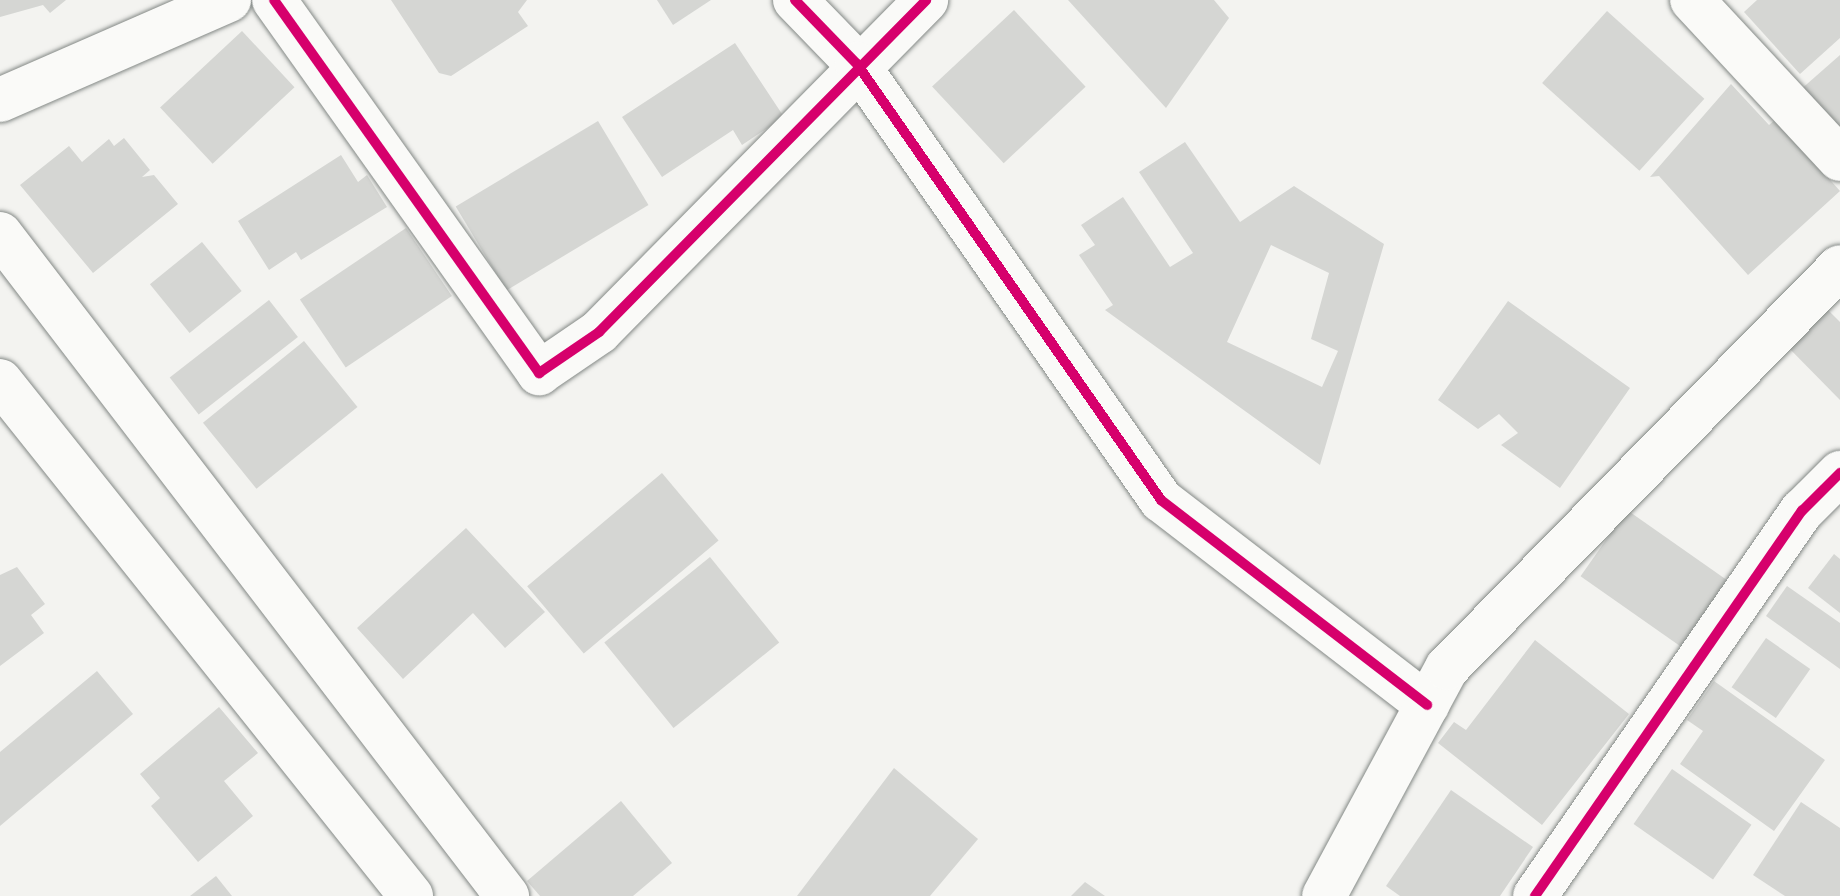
<!DOCTYPE html>
<html>
<head>
<meta charset="utf-8">
<style>
  body { margin:0 }
  #map { position:relative; width:1840px; height:896px; overflow:hidden; background:#f3f3f0; font-family:Itim,sans-serif }
  div>[style] { position:absolute }
  .building>* { inset:0; background:#d5d6d3; transform-origin:0 0 }
  .roads { filter:drop-shadow(0 0 2px #848986) drop-shadow(0 0 2px #848986) }
  .minor>* { height:44px; margin:-22px; padding:0 22px; transform-origin:22px; border-radius:22px; background:#fafaf8 }
  .secondary>* { height:44px; margin:-22px; padding:0 22px; transform-origin:22px; border-radius:22px; background:#fafaf8 }
  .cycleway>* { height:10px; margin:-5px; padding:0 5px; transform-origin:5px; border-radius:5px; background:#d6006c }
  span { translate:-50% -50%; white-space:nowrap; text-align:center; line-height:1.15; -webkit-text-stroke:7px #fdfcf7; paint-order:stroke }
</style>
</head>
<body>
<div id="map">
  <div class="building">
    <div style="clip-path:polygon(0 0,66px 0,50px 13px,43px 5px,0 17px)"></div>
    <div style="clip-path:polygon(391px 0,527px 0,518px 12px,528px 26px,451px 76px,439px 73px)"></div>
    <div style="clip-path:polygon(657px 0,711px 0,673px 25px)"></div>
    <div style="clip-path:polygon(1068px 0,1214px 0,1229px 18px,1166px 108px)"></div>
    <div style="clip-path:polygon(1757px 0,1840px 0,1840px 38px,1800px 74px,1744px 12px)"></div>
    <div style="left:1014px;top:10px;width:105px;height:112px;rotate:47deg"></div>
    <div style="left:1607px;top:11px;width:131px;height:97px;rotate:42deg"></div>
    <div style="left:242px;top:31px;width:77px;height:112px;rotate:47deg"></div>
    <div style="clip-path:polygon(735px 43px,784px 117px,742px 145px,733px 130px,662px 177px,622px 117px)"></div>
    <div style="clip-path:polygon(1840px 55px,1840px 138px,1799px 91px)"></div>
    <div style="clip-path:polygon(1731px 84px,1769px 125px,1776px 119px,1840px 191px,1748px 275px,1659px 176px,1650px 177px)"></div>
    <div style="left:598px;top:121px;width:98px;height:166px;rotate:59deg"></div>
    <div style="clip-path:polygon(124px 138px,150px 170px,142px 177px,154px 175px,178px 204px,93px 273px,20px 185px,69px 146px,82px 162px,109px 139px,114px 146px)"></div>
    <div style="clip-path:polygon(evenodd,1185px 142px,1240px 222px,1294px 186px,1384px 244px,1320px 465px,1105px 310px,1113px 305px,1079px 255px,1095px 245px,1081px 225px,1123px 197px,1170px 267px,1193px 253px,1139px 172px,1185px 142px,1271px 245px,1329px 273px,1311px 339px,1338px 351px,1322px 387px,1227px 342px,1271px 245px)"></div>
    <div style="clip-path:polygon(341px 155px,358px 182px,367px 175px,387px 207px,301px 260px,296px 252px,269px 270px,238px 221px)"></div>
    <div style="left:406px;top:228px;width:82px;height:128px;rotate:56deg"></div>
    <div style="left:202px;top:242px;width:63px;height:67px;rotate:51deg"></div>
    <div style="left:269px;top:300px;width:47px;height:126px;rotate:52deg"></div>
    <div style="clip-path:polygon(1508px 301px,1630px 388px,1560px 488px,1501px 445px,1518px 433px,1499px 414px,1478px 429px,1438px 400px)"></div>
    <div style="clip-path:polygon(1822px 304px,1840px 322px,1840px 400px,1783px 342px)"></div>
    <div style="left:304px;top:341px;width:85px;height:130px;rotate:51deg"></div>
    <div style="left:662px;top:473px;width:88px;height:176px;rotate:50deg"></div>
    <div style="left:1627px;top:510px;width:131px;height:81px;rotate:35deg"></div>
    <div style="clip-path:polygon(466px 528px,545px 612px,505px 648px,473px 613px,403px 679px,357px 628px)"></div>
    <div style="clip-path:polygon(1834px 554px,1840px 559px,1840px 613px,1808px 588px)"></div>
    <div style="left:710px;top:557px;width:110px;height:136px;rotate:51deg"></div>
    <div style="clip-path:polygon(17px 567px,45px 604px,31px 615px,44px 633px,0 666px,0 575px)"></div>
    <div style="clip-path:polygon(1787px 586px,1840px 623px,1840px 669px,1766px 616px)"></div>
    <div style="left:1766px;top:638px;width:54px;height:60px;rotate:35deg"></div>
    <div style="clip-path:polygon(1535px 640px,1629px 714px,1542px 825px,1438px 743px,1454px 722px,1466px 730px)"></div>
    <div style="clip-path:polygon(97px 671px,133px 714px,0 826px,0 752px)"></div>
    <div style="clip-path:polygon(1714px 681px,1825px 760px,1774px 831px,1680px 764px,1703px 731px,1687px 720px)"></div>
    <div style="clip-path:polygon(219px 707px,258px 753px,224px 781px,253px 816px,198px 862px,151px 806px,160px 798px,140px 774px)"></div>
    <div style="clip-path:polygon(894px 768px,978px 839px,930px 896px,797px 896px)"></div>
    <div style="left:1672px;top:769px;width:97px;height:67px;rotate:35deg"></div>
    <div style="clip-path:polygon(1451px 790px,1533px 847px,1500px 896px,1400px 896px,1386px 886px)"></div>
    <div style="clip-path:polygon(621px 801px,672px 863px,633px 896px,540px 896px,527px 881px)"></div>
    <div style="clip-path:polygon(1801px 802px,1840px 828px,1840px 896px,1785px 896px,1753px 875px)"></div>
    <div style="clip-path:polygon(216px 876px,232px 896px,190px 896px)"></div>
    <div style="clip-path:polygon(1085px 882px,1105px 896px,1071px 896px)"></div>
  </div>
  <div class="roads">
    <div class="minor">
      <div style="left:274px;top:0;width:458px;rotate:54.6deg"></div>
      <div style="left:539px;top:373px;width:73px;rotate:-34.3deg"></div>
      <div style="left:599px;top:332px;width:466px;rotate:-45.4deg"></div>
      <div style="left:795px;top:0;width:89px;rotate:45.9deg"></div>
      <div style="left:857px;top:64px;width:532px;rotate:55.11deg"></div>
      <div style="left:1161px;top:500px;width:336px;rotate:37.6deg"></div>
      <div style="left:1692px;top:0;width:217px;rotate:47.1deg"></div>
      <div style="left:0;top:100px;width:250px;rotate:-23.6deg"></div>
      <div style="left:1535px;top:896px;width:469px;rotate:-55.3deg"></div>
      <div style="left:1802px;top:511px;width:54px;rotate:-45deg"></div>
    </div>
    <div class="secondary">
      <div style="left:0;top:234px;width:834px;rotate:52.55deg"></div>
      <div style="left:0;top:381px;width:659px;rotate:51.41deg"></div>
      <div style="left:1324px;top:896px;width:259px;rotate:-61.7deg"></div>
      <div style="left:1447px;top:668px;width:561px;rotate:-45.58deg"></div>
    </div>
  </div>
  <div class="cycleway">
    <div style="left:274px;top:0;width:458px;rotate:54.6deg"></div>
    <div style="left:539px;top:373px;width:73px;rotate:-34.3deg"></div>
    <div style="left:599px;top:332px;width:466px;rotate:-45.4deg"></div>
    <div style="left:795px;top:0;width:89px;rotate:45.9deg"></div>
    <div style="left:857px;top:64px;width:532px;rotate:55.11deg"></div>
    <div style="left:1161px;top:500px;width:336px;rotate:37.6deg"></div>
    <div style="left:1535px;top:896px;width:469px;rotate:-55.3deg"></div>
    <div style="left:1802px;top:511px;width:54px;rotate:-45deg"></div>
  </div>
</div>
</body>
</html>
